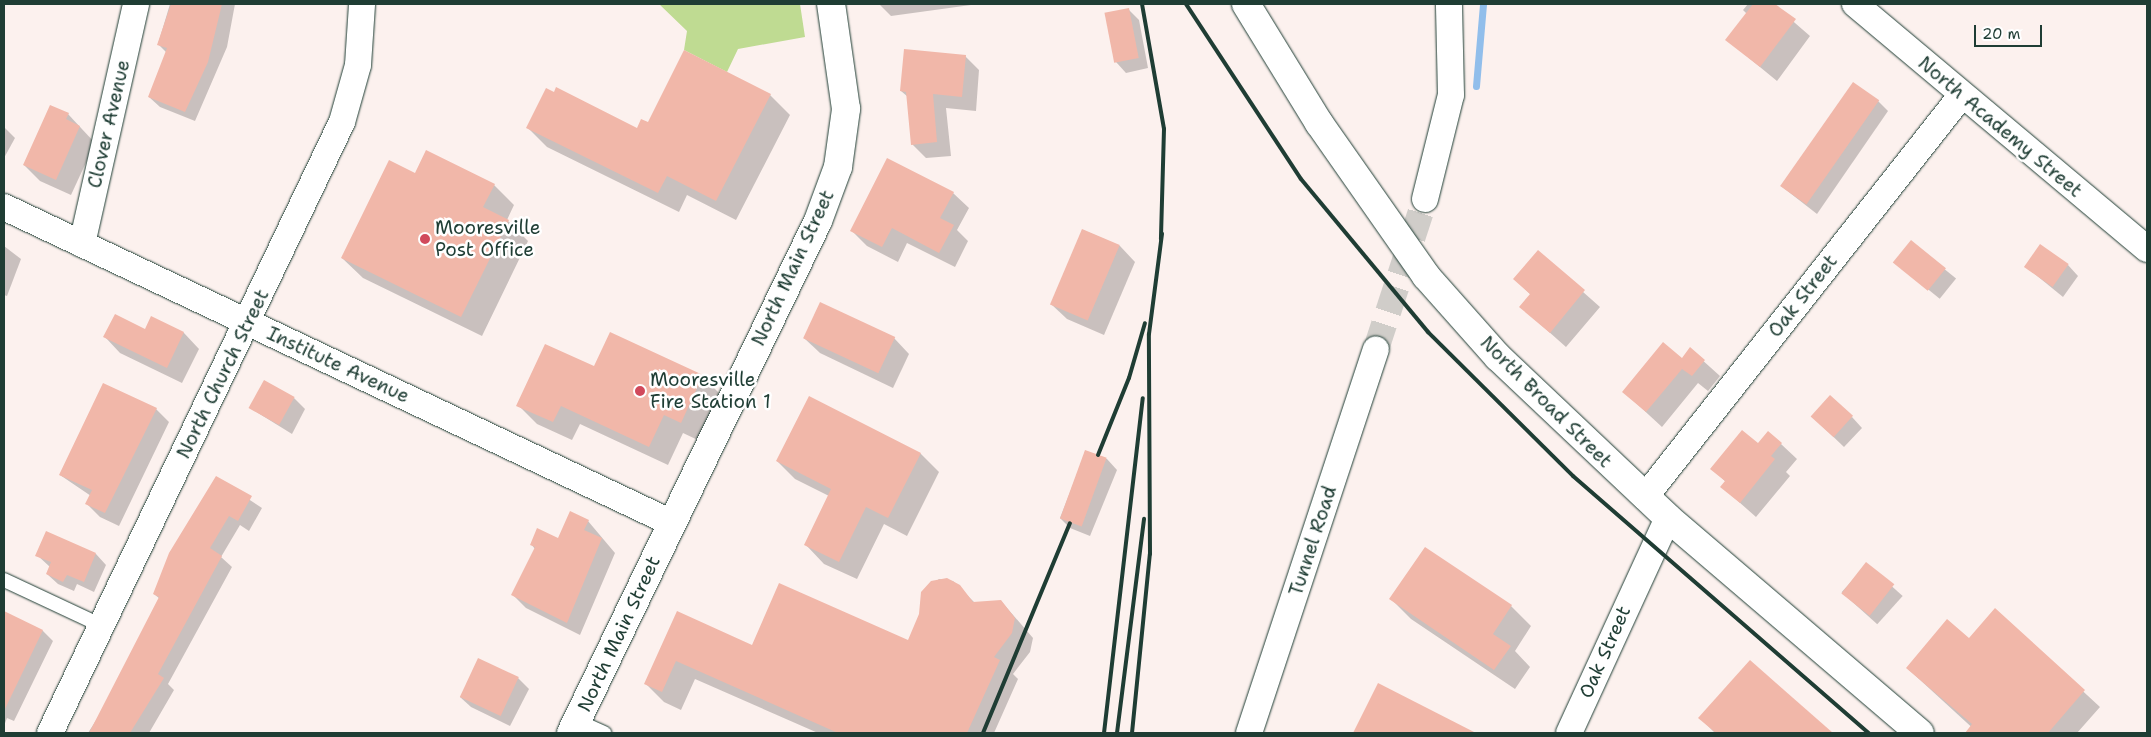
<!DOCTYPE html>
<html>
<head>
<meta charset="utf-8">
<style>
  body { margin:0 }
  #map { position:relative; width:2151px; height:737px; overflow:hidden; background:#fcf1ee; font-family:"Shantell Sans",sans-serif }
  div>[style] { position:absolute }
  .green>* { inset:0; background:#bfdb92 }
  .shadow>* { inset:0; background:#0003; transform-origin:0 0 }
  .stream>* { height:7px; margin:-3.5px; padding:0 3.5px; transform-origin:3.5px; border-radius:3.5px; background:#91beeb }
  .building>* { inset:0; background:#f1b7a9; transform-origin:0 0 }
  .minor-tunnel>* { height:26px; margin-top:-13px; transform-origin:0; background:repeating-linear-gradient(90deg,#d0cdc9 0 26px,transparent 0 39px) }
  .roads { filter:drop-shadow(0 0 1px #1f3d34) drop-shadow(0 0 1px #1f3d34) }
  .service>* { height:14px; margin:-7px; padding:0 7px; transform-origin:7px; border-radius:7px; background:#fff }
  .minor>* { height:26px; margin:-13px; padding:0 13px; transform-origin:13px; border-radius:13px; background:#fff }
  .secondary>* { height:28px; margin:-14px; padding:0 14px; transform-origin:14px; border-radius:14px; background:#fff }
  .primary>* { height:28px; margin:-14px; padding:0 14px; transform-origin:14px; border-radius:14px; background:#fff }
  .rail>* { height:4px; margin:-2px; padding:0 2px; transform-origin:2px; border-radius:2px; background:#1f3d34 }
  .dots>* { width:14px; height:14px; translate:-50% -50%; box-sizing:border-box; border:2px solid #fff; border-radius:50% }
  span { translate:-50% -50%; white-space:nowrap; text-align:center; line-height:1.15; -webkit-text-stroke:5px #fff; paint-order:stroke }
  .street-label { font-size:19px; color:#1f3d34 }
  .poi-label { font-size:19px; color:#1f3d34 }
  .left { translate:0 -50%; text-align:left }
  .frame { position:absolute; inset:0; border:5px solid #1f3d34; pointer-events:none }
  .scale { position:absolute; left:1974px; top:25px; width:68px; height:22px; box-sizing:border-box; border:2px solid #1f3d34; border-top:0; padding-left:6px; font-size:15px; line-height:18px; white-space:nowrap; color:#1f3d34; -webkit-text-stroke:4px #fff; paint-order:stroke }
</style>
</head>
<body>
<div id="map">
  <div class="green">
    <div style="clip-path:polygon(659px 4px,800px 4px,805px 37px,738px 49px,727px 72px,684px 50px,687px 31px)"></div>
  </div>
  <div class="shadow">
    <div style="clip-path:polygon(170px 4px,235px 4px,227px 47px,195px 121px,160px 107px,149px 97px,167px 53px,158px 44px)"></div>
    <div style="clip-path:polygon(879px 4px,971px 4px,971px 5px,891px 16px)"></div>
    <div style="clip-path:polygon(1748px 4px,1773px 4px,1810px 36px,1777px 81px,1727px 40px,1747px 14px,1743px 10px)"></div>
    <div style="clip-path:polygon(1128px 9px,1139px 20px,1148px 68px,1126px 73px,1116px 62px)"></div>
    <div style="clip-path:polygon(965px 56px,979px 70px,976px 111px,946px 108px,951px 156px,926px 158px,912px 144px,908px 97px,901px 91px)"></div>
    <div style="clip-path:polygon(770px 95px,790px 115px,736px 220px,687px 195px,679px 212px,547px 147px,527px 127px,637px 129px)"></div>
    <div style="clip-path:polygon(1878px 101px,1888px 111px,1817px 214px,1781px 186px)"></div>
    <div style="clip-path:polygon(68px 114px,95px 143px,71px 195px,40px 181px,24px 165px)"></div>
    <div style="clip-path:polygon(4px 127px,15px 138px,4px 158px)"></div>
    <div style="clip-path:polygon(415px 174px,494px 185px,514px 205px,507px 220px,528px 241px,482px 336px,363px 278px,342px 258px)"></div>
    <div style="clip-path:polygon(953px 193px,969px 208px,957px 230px,968px 241px,955px 267px,907px 243px,898px 262px,867px 246px,852px 231px)"></div>
    <div style="clip-path:polygon(1083px 230px,1120px 246px,1135px 262px,1104px 335px,1067px 319px,1051px 304px)"></div>
    <div style="left:1911px;top:242px;width:58px;height:26px;rotate:39deg"></div>
    <div style="clip-path:polygon(4px 246px,21px 259px,7px 296px,4px 295px)"></div>
    <div style="clip-path:polygon(1538px 252px,1600px 307px,1566px 347px,1521px 307px,1531px 295px,1515px 279px)"></div>
    <div style="clip-path:polygon(2068px 265px,2078px 276px,2063px 297px,2026px 267px)"></div>
    <div style="clip-path:polygon(152px 318px,184px 333px,199px 349px,182px 383px,120px 353px,105px 337px,146px 331px)"></div>
    <div style="clip-path:polygon(804px 338px,894px 338px,909px 354px,893px 388px,820px 353px)"></div>
    <div style="clip-path:polygon(1690px 349px,1720px 376px,1708px 391px,1698px 383px,1662px 427px,1624px 392px,1682px 359px)"></div>
    <div style="clip-path:polygon(595px 368px,702px 376px,721px 395px,700px 441px,683px 433px,668px 465px,580px 424px,572px 440px,537px 424px,518px 405px)"></div>
    <div style="clip-path:polygon(294px 398px,305px 409px,292px 434px,250px 408px)"></div>
    <div style="clip-path:polygon(809px 398px,921px 454px,939px 472px,907px 536px,884px 524px,857px 579px,824px 564px,806px 545px,829px 496px,795px 479px,777px 461px)"></div>
    <div style="clip-path:polygon(156px 409px,169px 422px,119px 526px,100px 517px,87px 504px,91px 496px,60px 475px)"></div>
    <div style="clip-path:polygon(1852px 417px,1862px 428px,1844px 447px,1823px 427px)"></div>
    <div style="clip-path:polygon(1781px 444px,1797px 459px,1786px 472px,1790px 476px,1756px 517px,1722px 487px,1726px 482px,1712px 469px,1759px 445px)"></div>
    <div style="clip-path:polygon(1086px 451px,1107px 459px,1117px 470px,1090px 536px,1070px 528px,1060px 518px)"></div>
    <div style="clip-path:polygon(216px 478px,262px 508px,249px 531px,240px 525px,221px 557px,232px 567px,168px 684px,174px 690px,149px 733px,88px 733px,119px 684px,160px 599px,154px 594px)"></div>
    <div style="clip-path:polygon(588px 521px,615px 553px,580px 635px,526px 608px,513px 595px,535px 549px,531px 544px,559px 539px)"></div>
    <div style="clip-path:polygon(1425px 548px,1511px 606px,1531px 626px,1515px 651px,1530px 667px,1515px 689px,1411px 619px,1391px 599px)"></div>
    <div style="clip-path:polygon(96px 554px,106px 565px,94px 592px,77px 584px,74px 591px,58px 584px,47px 574px,50px 567px,37px 555px)"></div>
    <div style="left:1867px;top:564px;width:48px;height:38px;rotate:42deg"></div>
    <div style="clip-path:polygon(939px 579px,953px 581px,975px 603px,1001px 601px,1033px 638px,1030px 652px,1013px 674px,1018px 679px,994px 733px,818px 733px,695px 679px,681px 710px,664px 702px,646px 684px,678px 613px,753px 647px,908px 642px,921px 614px,922px 592px)"></div>
    <div style="clip-path:polygon(1995px 610px,2100px 707px,2077px 733px,1978px 733px,1907px 668px,1970px 640px)"></div>
    <div style="clip-path:polygon(4px 612px,43px 631px,53px 641px,14px 721px,7px 718px,4px 726px)"></div>
    <div style="clip-path:polygon(1750px 661px,1831px 733px,1715px 733px,1700px 718px)"></div>
    <div style="clip-path:polygon(518px 678px,529px 689px,510px 726px,471px 707px,460px 697px)"></div>
    <div style="clip-path:polygon(1453px 723px,1463px 733px,1356px 730px)"></div>
  </div>
  <div class="stream">
    <div style="left:1476px;top:86px;width:82px;rotate:-85.1deg"></div>
  </div>
  <div class="building">
    <div style="clip-path:polygon(171px 4px,222px 4px,208px 62px,185px 112px,148px 97px,167px 48px,157px 45px)"></div>
    <div style="clip-path:polygon(1753px 4px,1775px 4px,1796px 19px,1760px 67px,1725px 40px)"></div>
    <div style="left:1129px;top:8px;width:51px;height:25px;rotate:79deg"></div>
    <div style="clip-path:polygon(904px 49px,966px 55px,962px 97px,933px 94px,937px 142px,911px 145px,906px 92px,900px 91px)"></div>
    <div style="clip-path:polygon(684px 50px,771px 94px,716px 201px,667px 176px,658px 193px,526px 128px,546px 88px,554px 92px,556px 87px,637px 128px,641px 119px,648px 122px)"></div>
    <div style="left:1853px;top:82px;width:32px;height:127px;rotate:35deg"></div>
    <div style="clip-path:polygon(50px 105px,69px 113px,66px 119px,80px 126px,56px 180px,23px 165px)"></div>
    <div style="clip-path:polygon(426px 150px,495px 184px,483px 207px,509px 220px,461px 317px,341px 258px,389px 160px,415px 173px)"></div>
    <div style="clip-path:polygon(887px 158px,954px 192px,940px 218px,954px 225px,939px 253px,892px 228px,882px 247px,850px 231px)"></div>
    <div style="left:1082px;top:229px;width:41px;height:82px;rotate:23deg"></div>
    <div style="left:1911px;top:240px;width:45px;height:29px;rotate:39deg"></div>
    <div style="left:2040px;top:244px;width:35px;height:28px;rotate:35deg"></div>
    <div style="clip-path:polygon(1538px 250px,1585px 290px,1550px 333px,1519px 307px,1530px 294px,1513px 279px)"></div>
    <div style="left:820px;top:302px;width:83px;height:40px;rotate:25deg"></div>
    <div style="clip-path:polygon(115px 314px,145px 329px,151px 316px,184px 332px,167px 368px,103px 337px)"></div>
    <div style="clip-path:polygon(610px 332px,703px 375px,681px 423px,664px 415px,649px 447px,561px 406px,553px 422px,516px 406px,545px 344px,594px 366px)"></div>
    <div style="clip-path:polygon(1663px 342px,1682px 358px,1690px 347px,1705px 360px,1692px 376px,1682px 369px,1646px 412px,1622px 392px)"></div>
    <div style="left:264px;top:380px;width:35px;height:32px;rotate:29deg"></div>
    <div style="clip-path:polygon(103px 383px,157px 408px,105px 513px,85px 504px,92px 490px,59px 475px)"></div>
    <div style="left:1830px;top:395px;width:31px;height:29px;rotate:42deg"></div>
    <div style="clip-path:polygon(809px 396px,921px 453px,888px 518px,866px 507px,839px 562px,804px 545px,831px 489px,776px 461px)"></div>
    <div style="clip-path:polygon(1742px 430px,1758px 443px,1768px 431px,1782px 443px,1771px 456px,1775px 459px,1740px 503px,1720px 487px,1725px 481px,1710px 469px)"></div>
    <div style="left:1085px;top:450px;width:23px;height:73px;rotate:20deg"></div>
    <div style="clip-path:polygon(216px 476px,252px 496px,238px 521px,229px 516px,210px 548px,222px 556px,158px 674px,164px 678px,130px 733px,89px 733px,159px 597px,153px 594px,169px 553px)"></div>
    <div style="clip-path:polygon(570px 511px,589px 520px,584px 530px,602px 538px,567px 623px,511px 595px,535px 547px,530px 545px,537px 528px,558px 538px)"></div>
    <div style="clip-path:polygon(46px 531px,96px 553px,84px 582px,67px 575px,63px 582px,46px 574px,51px 562px,35px 556px)"></div>
    <div style="clip-path:polygon(1425px 547px,1512px 605px,1493px 634px,1511px 646px,1494px 670px,1389px 599px)"></div>
    <div style="left:1866px;top:562px;width:36px;height:40px;rotate:38deg"></div>
    <div style="clip-path:polygon(947px 578px,960px 585px,973px 602px,1001px 600px,1015px 618px,1012px 633px,994px 657px,1000px 660px,967px 733px,838px 733px,676px 661px,662px 692px,644px 684px,677px 611px,752px 645px,779px 583px,908px 640px,919px 614px,921px 592px,931px 581px)"></div>
    <div style="clip-path:polygon(1995px 608px,2085px 690px,2048px 733px,1965px 733px,1972px 724px,1906px 668px,1947px 619px,1969px 638px)"></div>
    <div style="clip-path:polygon(4px 611px,43px 630px,4px 711px)"></div>
    <div style="left:478px;top:658px;width:45px;height:43px;rotate:25deg"></div>
    <div style="clip-path:polygon(1750px 660px,1833px 733px,1716px 733px,1698px 718px)"></div>
    <div style="clip-path:polygon(1378px 683px,1476px 733px,1353px 733px)"></div>
  </div>
  <div class="minor-tunnel">
    <div style="left:1376px;top:349px;width:158px;rotate:-71.9deg"></div>
  </div>
  <div class="roads">
    <div class="service">
      <div style="left:4px;top:580px;width:108px;rotate:25.1deg"></div>
      <div style="left:577px;top:721px;width:30px;rotate:24deg"></div>
    </div>
    <div class="minor">
      <div style="left:1855px;top:4px;width:381px;rotate:40deg"></div>
      <div style="left:1425px;top:199px;width:107px;rotate:-76deg"></div>
      <div style="left:1451px;top:95px;width:91px;rotate:-91.3deg"></div>
      <div style="left:4px;top:207px;width:739px;rotate:25.32deg"></div>
      <div style="left:82px;top:244px;width:246px;rotate:-77.3deg"></div>
      <div style="left:1645px;top:497px;width:511px;rotate:-51.76deg"></div>
      <div style="left:50px;top:733px;width:677px;rotate:-64.46deg"></div>
      <div style="left:342px;top:122px;width:59px;rotate:-74.3deg"></div>
      <div style="left:358px;top:65px;width:61px;rotate:-86.2deg"></div>
      <div style="left:1249px;top:733px;width:404px;rotate:-71.7deg"></div>
      <div style="left:1569px;top:733px;width:237px;rotate:-65.3deg"></div>
    </div>
    <div class="secondary">
      <div style="left:571px;top:733px;width:568px;rotate:-64.25deg"></div>
      <div style="left:818px;top:221px;width:58px;rotate:-69.7deg"></div>
      <div style="left:838px;top:167px;width:59px;rotate:-82.1deg"></div>
      <div style="left:846px;top:109px;width:106px;rotate:-98.1deg"></div>
    </div>
    <div class="primary">
      <div style="left:1246px;top:4px;width:140px;rotate:58.5deg"></div>
      <div style="left:1319px;top:123px;width:187px;rotate:55deg"></div>
      <div style="left:1426px;top:276px;width:108px;rotate:48.4deg"></div>
      <div style="left:1498px;top:357px;width:234px;rotate:43.4deg"></div>
      <div style="left:1668px;top:518px;width:331px;rotate:40.5deg"></div>
    </div>
  </div>
  <div class="rail">
    <div style="left:1142px;top:4px;width:127px;rotate:80deg"></div>
    <div style="left:1164px;top:129px;width:110px;rotate:91.6deg"></div>
    <div style="left:1186px;top:4px;width:209px;rotate:56.7deg"></div>
    <div style="left:1301px;top:179px;width:199px;rotate:50.3deg"></div>
    <div style="left:1428px;top:332px;width:204px;rotate:44.8deg"></div>
    <div style="left:1573px;top:476px;width:392px;rotate:41deg"></div>
    <div style="left:1098px;top:455px;width:83px;rotate:-68.1deg"></div>
    <div style="left:1129px;top:378px;width:57px;rotate:-73.8deg"></div>
    <div style="left:983px;top:733px;width:227px;rotate:-67.5deg"></div>
    <div style="left:1104px;top:733px;width:337px;rotate:-83.4deg"></div>
    <div style="left:1117px;top:733px;width:216px;rotate:-82.8deg"></div>
    <div style="left:1132px;top:733px;width:180px;rotate:-84.3deg"></div>
    <div style="left:1150px;top:554px;width:220px;rotate:-90.3deg"></div>
    <div style="left:1149px;top:334px;width:101px;rotate:-82.6deg"></div>
  </div>
  <div class="dots">
    <div style="left:425px;top:239px;background:#d1495b"></div>
    <div style="left:640px;top:391px;background:#d1495b"></div>
  </div>
  <div class="street-label">
    <span style="left:109px;top:124px;rotate:-77deg">Clover Avenue</span>
    <span style="left:2000px;top:127px;rotate:40deg">North Academy Street</span>
    <span style="left:793px;top:268px;rotate:-65deg">North Main Street</span>
    <span style="left:1803px;top:296px;rotate:-52deg">Oak Street</span>
    <span style="left:338px;top:365px;rotate:25deg">Institute Avenue</span>
    <span style="left:223px;top:374px;rotate:-64deg">North Church Street</span>
    <span style="left:1546px;top:402px;rotate:45deg">North Broad Street</span>
    <span style="left:1313px;top:541px;rotate:-72deg">Tunnel Road</span>
    <span style="left:619px;top:634px;rotate:-65deg">North Main Street</span>
    <span style="left:1605px;top:652px;rotate:-66deg">Oak Street</span>
  </div>
  <div class="poi-label">
    <span class="left" style="left:435px;top:239px">Mooresville<br>Post Office</span>
    <span class="left" style="left:650px;top:391px">Mooresville<br>Fire Station 1</span>
  </div>
  <div class="frame"></div>
  <div class="scale">20 m</div>
</div>
</body>
</html>
